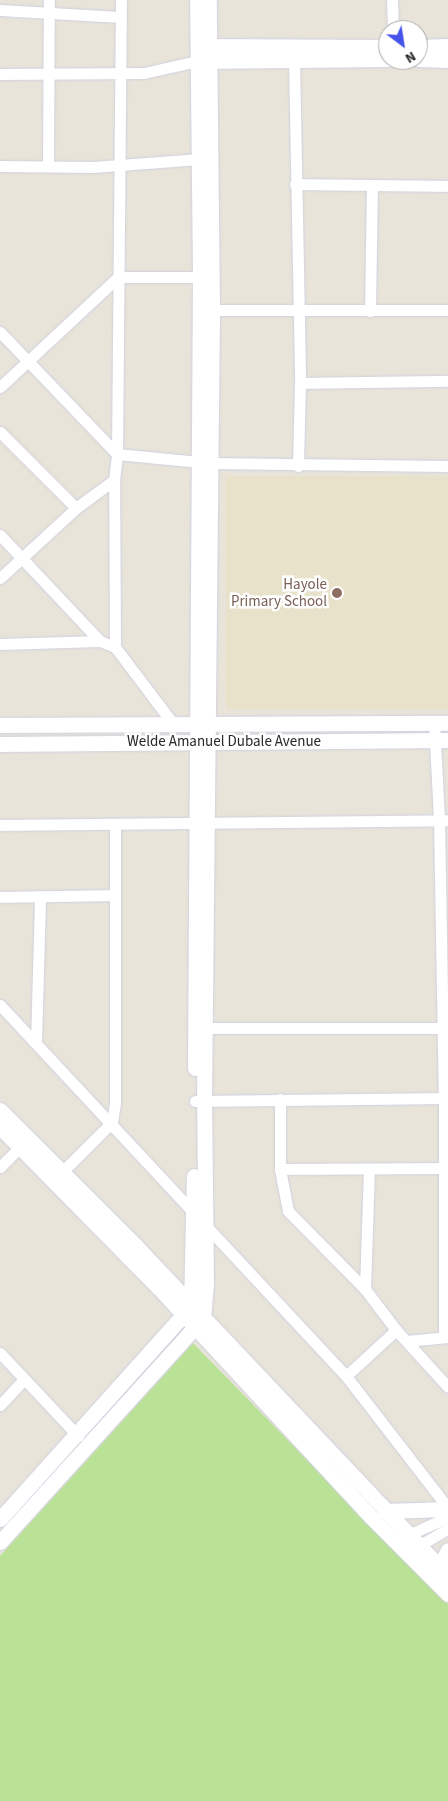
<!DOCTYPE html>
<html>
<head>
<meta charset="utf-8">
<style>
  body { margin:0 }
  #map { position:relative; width:448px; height:1801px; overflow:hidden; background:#e9e4da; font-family:"Source Sans 3",sans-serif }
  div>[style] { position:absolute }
  .education>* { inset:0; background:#e9e2ca; transform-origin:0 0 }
  .pitch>* { inset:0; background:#bae296 }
  .roads { filter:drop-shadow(0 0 1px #cfd0df) drop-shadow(0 0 1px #cfd0df) }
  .street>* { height:11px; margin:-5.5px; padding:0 5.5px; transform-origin:5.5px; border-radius:5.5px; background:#fff }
  .secondary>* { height:15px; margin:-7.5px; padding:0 7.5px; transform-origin:7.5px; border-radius:7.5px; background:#fff }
  .dots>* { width:14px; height:14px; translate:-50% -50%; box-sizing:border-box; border:2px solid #fff; border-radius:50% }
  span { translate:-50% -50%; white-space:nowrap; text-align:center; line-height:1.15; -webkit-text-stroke:5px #fff; paint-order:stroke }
  .education-label { font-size:15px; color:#785e54 }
  .right { translate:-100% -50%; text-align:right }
  .street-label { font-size:15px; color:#272727 }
  .north { position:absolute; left:378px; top:20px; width:50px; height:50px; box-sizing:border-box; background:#fff; border:1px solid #a9a9a9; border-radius:50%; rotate:149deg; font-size:14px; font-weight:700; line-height:20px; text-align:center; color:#272727 }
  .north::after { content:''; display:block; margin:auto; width:18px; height:22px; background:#4553ea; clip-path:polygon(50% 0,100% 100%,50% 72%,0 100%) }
</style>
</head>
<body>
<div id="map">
  <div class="education">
    <div style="left:448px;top:476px;width:233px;height:222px;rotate:90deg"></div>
  </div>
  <div class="pitch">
    <div style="clip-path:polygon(193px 1343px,448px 1604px,448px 1801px,0 1801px,0 1556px)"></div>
  </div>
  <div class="roads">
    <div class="street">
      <div style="left:392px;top:0;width:30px;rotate:88deg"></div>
      <div style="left:0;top:10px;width:120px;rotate:3.3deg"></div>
      <div style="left:294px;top:59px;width:324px;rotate:88.9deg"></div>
      <div style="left:300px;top:383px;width:83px;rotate:91.4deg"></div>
      <div style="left:0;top:74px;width:144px;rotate:-0.4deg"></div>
      <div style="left:144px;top:73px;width:54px;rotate:-12.8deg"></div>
      <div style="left:48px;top:165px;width:165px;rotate:-89.7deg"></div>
      <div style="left:0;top:166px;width:93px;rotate:0.6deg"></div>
      <div style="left:93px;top:167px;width:107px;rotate:-4.3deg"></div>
      <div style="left:295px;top:184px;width:153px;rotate:0.7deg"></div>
      <div style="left:205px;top:310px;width:243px"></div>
      <div style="left:370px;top:311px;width:126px;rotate:-89.1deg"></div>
      <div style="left:0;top:332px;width:169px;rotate:46.2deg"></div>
      <div style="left:117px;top:454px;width:93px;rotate:5.5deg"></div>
      <div style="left:210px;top:463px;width:238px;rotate:0.7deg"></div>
      <div style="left:300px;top:383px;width:148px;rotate:-0.8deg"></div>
      <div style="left:0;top:387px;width:161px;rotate:-43deg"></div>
      <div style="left:118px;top:277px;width:82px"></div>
      <div style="left:0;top:432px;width:107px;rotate:45deg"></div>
      <div style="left:0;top:535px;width:146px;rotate:46.7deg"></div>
      <div style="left:100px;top:641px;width:16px;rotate:22deg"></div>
      <div style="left:115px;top:647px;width:98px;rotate:52.9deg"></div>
      <div style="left:0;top:578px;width:103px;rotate:-42.6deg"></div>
      <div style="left:76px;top:508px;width:47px;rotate:-36.4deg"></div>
      <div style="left:0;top:644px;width:100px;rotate:-1.7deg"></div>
      <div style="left:115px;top:647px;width:167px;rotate:-90.3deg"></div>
      <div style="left:114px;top:480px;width:26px;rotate:-83deg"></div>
      <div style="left:117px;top:454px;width:454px;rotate:-89.5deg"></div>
      <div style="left:434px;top:723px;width:97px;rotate:87deg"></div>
      <div style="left:439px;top:820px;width:278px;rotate:89deg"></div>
      <div style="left:444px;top:1098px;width:239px;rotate:90deg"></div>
      <div style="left:0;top:825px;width:448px;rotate:-0.6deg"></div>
      <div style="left:0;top:897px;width:114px;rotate:-1deg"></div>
      <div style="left:0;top:1005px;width:507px;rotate:47deg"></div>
      <div style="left:346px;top:1376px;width:167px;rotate:52.3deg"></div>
      <div style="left:197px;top:1028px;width:251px"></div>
      <div style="left:36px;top:1043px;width:147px;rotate:-88.4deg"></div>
      <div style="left:280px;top:1099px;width:70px;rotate:90deg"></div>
      <div style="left:280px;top:1169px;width:43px;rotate:79.2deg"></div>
      <div style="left:288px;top:1211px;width:110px;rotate:45.4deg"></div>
      <div style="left:365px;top:1289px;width:51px;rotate:52.9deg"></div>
      <div style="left:396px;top:1330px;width:77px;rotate:47.6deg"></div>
      <div style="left:195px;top:1101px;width:253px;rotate:-0.7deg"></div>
      <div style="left:0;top:1167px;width:28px;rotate:-45deg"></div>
      <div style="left:280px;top:1169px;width:164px;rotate:-0.3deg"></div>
      <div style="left:62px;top:1172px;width:71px;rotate:-45deg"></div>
      <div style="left:112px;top:1122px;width:20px;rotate:-81deg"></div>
      <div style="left:115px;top:1102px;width:278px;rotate:-90deg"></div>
      <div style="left:365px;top:1289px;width:120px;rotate:-88.1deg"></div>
      <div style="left:407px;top:1341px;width:41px;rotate:-5.6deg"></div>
      <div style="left:0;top:1353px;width:114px;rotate:46.8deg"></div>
      <div style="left:346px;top:1376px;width:68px;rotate:-42.6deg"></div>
      <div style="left:0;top:1405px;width:35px;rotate:-47deg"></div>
      <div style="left:408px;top:1535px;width:44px;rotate:-24.2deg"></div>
      <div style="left:418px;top:1546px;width:34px;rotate:-30deg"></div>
    </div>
    <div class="secondary">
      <div style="left:201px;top:46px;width:187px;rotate:0.3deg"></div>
      <div style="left:418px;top:47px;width:30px;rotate:-2deg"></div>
      <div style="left:418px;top:59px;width:30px;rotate:2deg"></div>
      <div style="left:200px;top:61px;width:188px;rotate:-0.6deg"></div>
      <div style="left:0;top:725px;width:448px;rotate:-0.3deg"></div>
      <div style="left:0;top:744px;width:448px;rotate:-0.5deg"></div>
      <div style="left:195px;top:1068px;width:791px;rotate:-89.64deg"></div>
      <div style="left:200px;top:277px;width:277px;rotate:-90.6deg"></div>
      <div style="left:0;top:1110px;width:191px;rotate:45deg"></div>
      <div style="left:135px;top:1245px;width:456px;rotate:46.6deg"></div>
      <div style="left:0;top:1127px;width:225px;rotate:45.4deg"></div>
      <div style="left:158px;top:1287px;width:313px;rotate:47.2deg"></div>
      <div style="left:371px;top:1517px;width:109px;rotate:45deg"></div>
      <div style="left:385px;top:1511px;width:63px;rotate:-1.8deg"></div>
      <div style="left:0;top:1519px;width:286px;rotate:-48.1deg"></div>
      <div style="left:191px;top:1306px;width:130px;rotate:-88.7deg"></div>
      <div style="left:0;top:1542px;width:302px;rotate:-47.8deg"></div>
      <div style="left:203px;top:1318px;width:35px;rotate:-85deg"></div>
      <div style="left:206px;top:1283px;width:182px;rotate:-90.6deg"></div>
      <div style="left:204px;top:1101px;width:791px;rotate:-89.42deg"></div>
      <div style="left:212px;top:310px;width:310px;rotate:-90.6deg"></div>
      <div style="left:439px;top:1567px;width:19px;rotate:-62deg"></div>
    </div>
  </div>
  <div class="dots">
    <div style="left:337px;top:593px;background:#8d6e63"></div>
  </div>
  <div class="education-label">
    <span class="right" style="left:327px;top:593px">Hayole<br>Primary School</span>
  </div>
  <div class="street-label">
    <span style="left:224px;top:742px">Welde Amanuel Dubale Avenue</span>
  </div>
  <div class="north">N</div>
</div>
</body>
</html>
